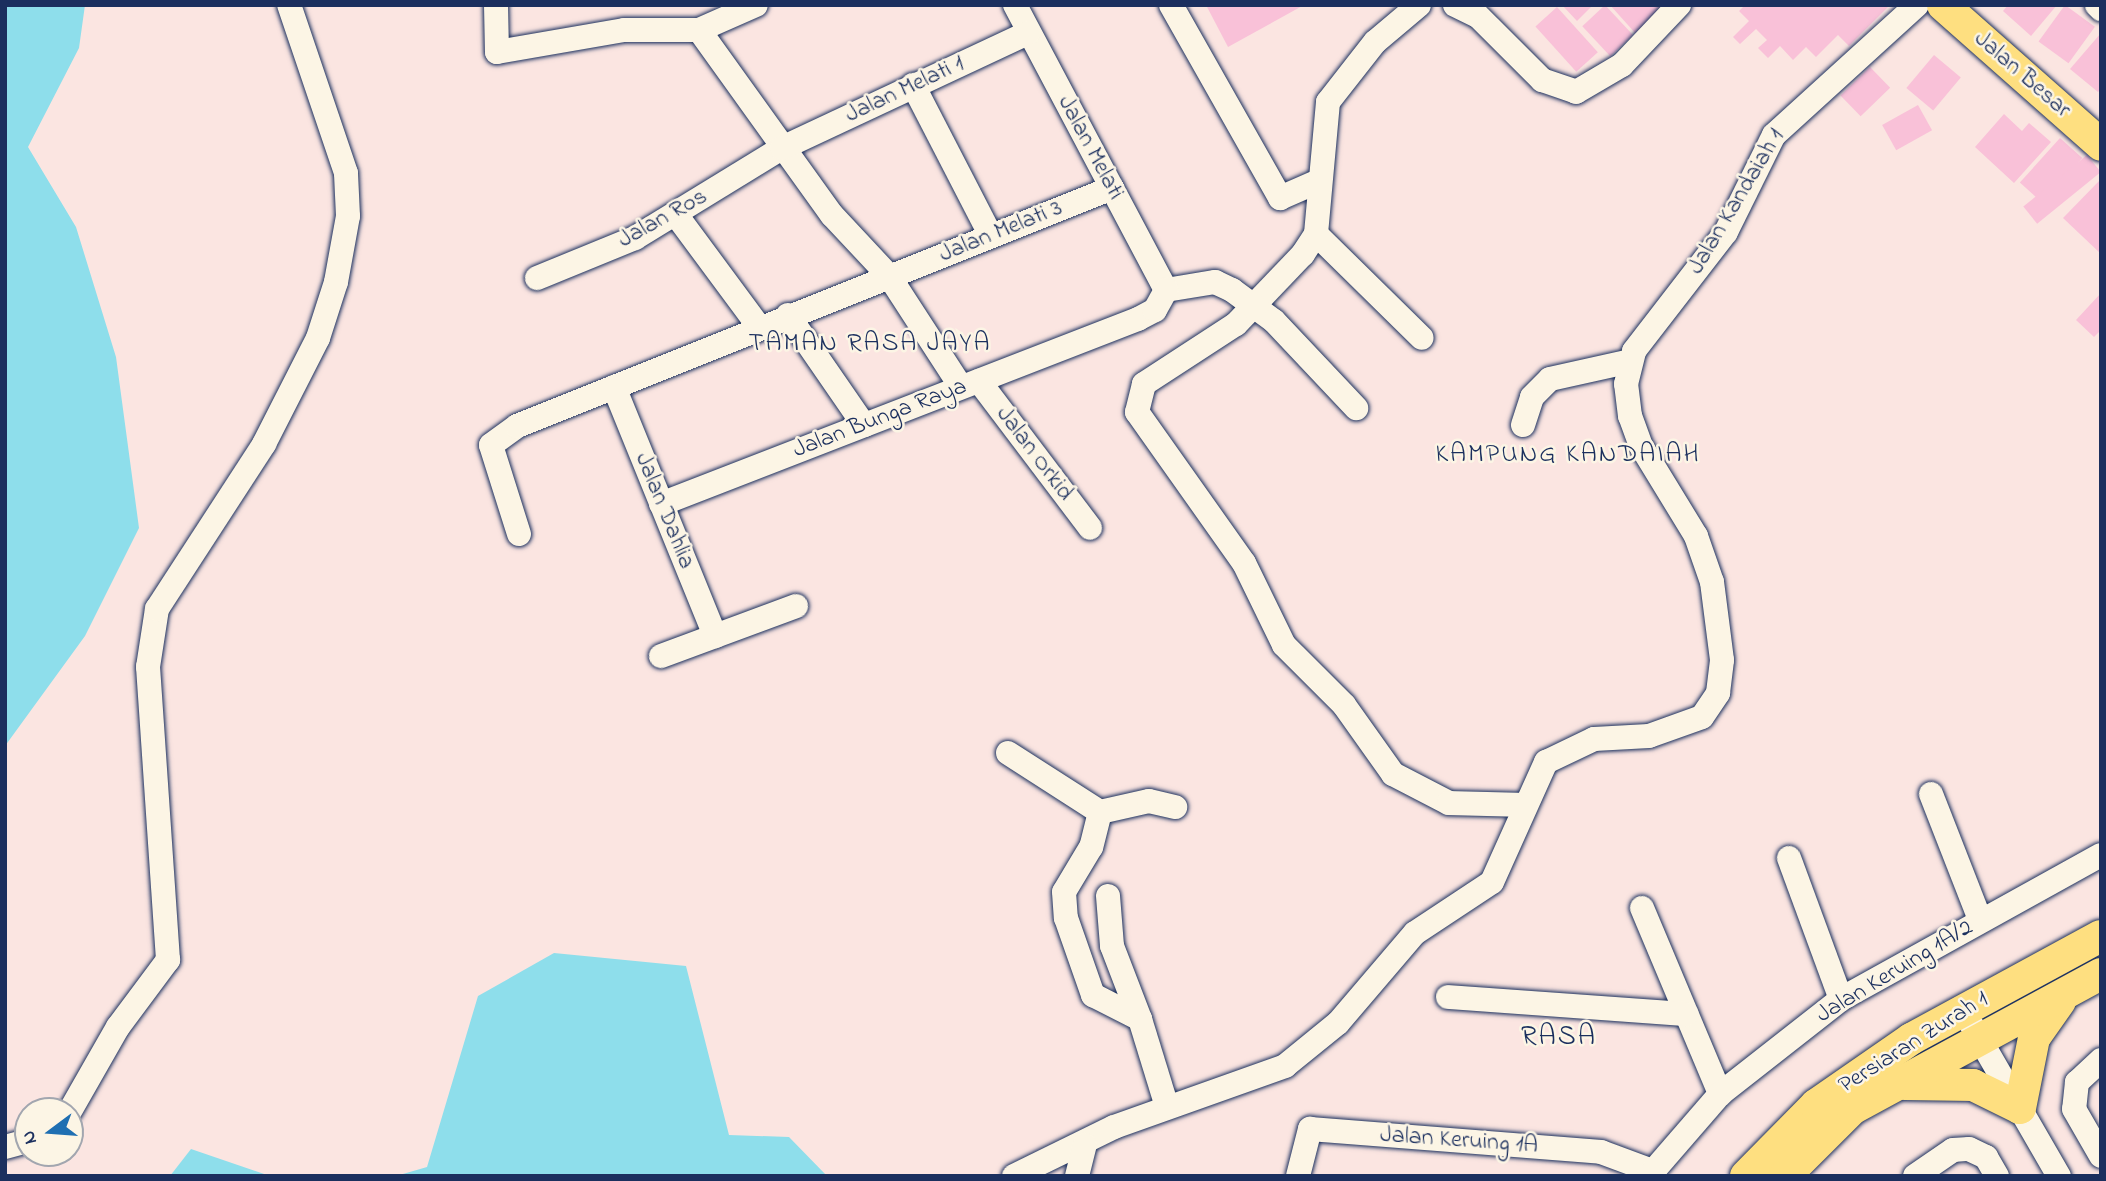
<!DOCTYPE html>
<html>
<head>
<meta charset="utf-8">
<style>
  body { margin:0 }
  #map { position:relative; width:2106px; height:1181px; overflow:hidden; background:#fbe5e1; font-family:"Indie Flower",sans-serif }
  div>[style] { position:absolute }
  .water>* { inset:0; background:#8edeeb }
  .building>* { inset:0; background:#f9c1d8; transform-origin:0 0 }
  .roads { filter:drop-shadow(0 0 2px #1b2f5e) drop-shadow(0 0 2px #1b2f5e) }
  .minor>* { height:24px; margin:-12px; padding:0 12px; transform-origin:12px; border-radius:12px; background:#fcf5e5 }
  .major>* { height:32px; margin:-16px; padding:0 16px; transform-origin:16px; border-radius:16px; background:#fedf80 }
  span { translate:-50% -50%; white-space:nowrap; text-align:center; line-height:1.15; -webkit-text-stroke:5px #fcf5e5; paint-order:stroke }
  .street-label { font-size:24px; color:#1b2f5e }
  .neighbourhood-label { font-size:26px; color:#1b2f5e; letter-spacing:2px }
  .quarter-label { font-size:28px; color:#1b2f5e; letter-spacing:2px }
  .frame { position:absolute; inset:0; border:7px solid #1b2f5e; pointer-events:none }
  .north { position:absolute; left:14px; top:1097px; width:70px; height:70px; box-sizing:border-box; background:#fcf5e5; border:2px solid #a2a6af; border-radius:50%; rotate:254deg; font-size:19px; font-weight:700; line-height:28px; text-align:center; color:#1b2f5e }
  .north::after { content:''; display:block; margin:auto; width:24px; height:32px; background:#1f6fb2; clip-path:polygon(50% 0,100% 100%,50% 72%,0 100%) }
</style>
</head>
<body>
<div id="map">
  <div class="water">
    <div style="clip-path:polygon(5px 5px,85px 5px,79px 48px,28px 147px,76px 227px,116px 357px,139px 528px,85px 636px,5px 746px)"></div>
    <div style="clip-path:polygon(554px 953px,686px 966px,729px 1135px,789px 1137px,827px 1176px,396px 1176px,427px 1167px,478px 996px)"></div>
    <div style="clip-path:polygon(191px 1149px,270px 1176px,170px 1176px)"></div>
  </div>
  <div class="building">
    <div style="clip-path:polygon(1206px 5px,1304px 5px,1228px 47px)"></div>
    <div style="clip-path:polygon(1562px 5px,1593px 5px,1577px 21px)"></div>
    <div style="left:1605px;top:5px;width:41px;height:31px;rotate:47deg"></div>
    <div style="clip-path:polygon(1610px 5px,1665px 5px,1636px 34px)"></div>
    <div style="clip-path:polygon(1745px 5px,1887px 5px,1888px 7px,1849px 46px,1838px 35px,1816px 57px,1806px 47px,1793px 60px,1780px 46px,1768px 58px,1758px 48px,1767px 40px,1756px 29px,1740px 44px,1733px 37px,1749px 21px,1739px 11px)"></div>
    <div style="clip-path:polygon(2008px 5px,2057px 5px,2031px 36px,2003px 11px)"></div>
    <div style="left:2065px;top:5px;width:37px;height:45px;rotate:36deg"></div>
    <div style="left:1557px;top:7px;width:61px;height:29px;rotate:48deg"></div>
    <div style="clip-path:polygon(2101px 33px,2101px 89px,2098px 92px,2070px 69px)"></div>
    <div style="left:1934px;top:55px;width:35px;height:43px;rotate:40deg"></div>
    <div style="left:1870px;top:67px;width:29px;height:41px;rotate:46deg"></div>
    <div style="left:1918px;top:105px;width:29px;height:41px;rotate:61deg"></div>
    <div style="clip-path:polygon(2004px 114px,2022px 131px,2029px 123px,2051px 142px,2014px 183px,1975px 147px)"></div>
    <div style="left:2060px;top:138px;width:30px;height:60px;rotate:42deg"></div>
    <div style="left:2087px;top:155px;width:22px;height:82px;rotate:51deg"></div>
    <div style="clip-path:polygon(2101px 179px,2101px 254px,2063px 218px)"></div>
    <div style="clip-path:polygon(2101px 293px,2101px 330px,2094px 337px,2076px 320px)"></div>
  </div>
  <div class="roads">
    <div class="minor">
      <div style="left:496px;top:5px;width:47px;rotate:88.8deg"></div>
      <div style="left:497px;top:52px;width:129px;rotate:-9.8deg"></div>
      <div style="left:624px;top:30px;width:75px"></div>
      <div style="left:699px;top:30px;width:62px;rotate:-23.7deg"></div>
      <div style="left:1015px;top:5px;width:323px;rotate:62.1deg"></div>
      <div style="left:1171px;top:5px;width:222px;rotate:60.5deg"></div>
      <div style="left:1280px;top:198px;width:43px;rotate:-23.6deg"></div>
      <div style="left:1419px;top:5px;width:57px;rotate:139.9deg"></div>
      <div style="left:1375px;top:42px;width:76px;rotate:128.1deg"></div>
      <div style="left:1328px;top:102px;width:133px;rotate:95.2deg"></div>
      <div style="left:1316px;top:234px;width:24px;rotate:123deg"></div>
      <div style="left:1303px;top:254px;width:97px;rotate:133.7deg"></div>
      <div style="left:1236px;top:324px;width:110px;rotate:146.9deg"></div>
      <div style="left:1144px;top:384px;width:29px;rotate:104deg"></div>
      <div style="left:1137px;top:412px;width:185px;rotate:54.7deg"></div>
      <div style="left:1244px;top:563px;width:91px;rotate:64deg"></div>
      <div style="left:1284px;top:645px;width:85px;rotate:45deg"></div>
      <div style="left:1344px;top:705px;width:85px;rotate:54.6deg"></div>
      <div style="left:1393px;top:774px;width:63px;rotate:27.4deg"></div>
      <div style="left:1449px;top:803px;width:76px;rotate:1.5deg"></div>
      <div style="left:1455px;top:5px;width:25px;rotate:26deg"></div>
      <div style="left:1478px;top:16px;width:91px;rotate:45deg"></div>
      <div style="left:1542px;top:80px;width:36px;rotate:19deg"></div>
      <div style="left:1576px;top:92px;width:53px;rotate:-30.4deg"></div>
      <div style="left:1622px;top:65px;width:83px;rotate:-46.5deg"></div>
      <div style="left:2097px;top:5px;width:6px;rotate:45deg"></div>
      <div style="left:699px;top:30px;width:228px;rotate:54.3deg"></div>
      <div style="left:832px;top:215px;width:83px;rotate:46.9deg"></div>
      <div style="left:889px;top:276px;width:132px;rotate:57deg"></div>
      <div style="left:913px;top:85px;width:170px;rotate:62.7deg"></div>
      <div style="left:677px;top:216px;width:138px;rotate:53.5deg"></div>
      <div style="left:1316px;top:234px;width:148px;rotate:44.5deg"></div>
      <div style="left:537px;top:278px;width:106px;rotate:-22.2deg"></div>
      <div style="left:635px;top:238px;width:172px;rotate:-31.5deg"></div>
      <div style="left:782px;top:148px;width:272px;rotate:-25.1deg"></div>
      <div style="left:1166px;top:290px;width:50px;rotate:-9.3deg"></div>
      <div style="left:1215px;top:282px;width:19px;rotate:25deg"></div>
      <div style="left:1232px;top:290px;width:52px;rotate:36.4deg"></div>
      <div style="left:1274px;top:321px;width:120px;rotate:46.7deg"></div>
      <div style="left:788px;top:315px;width:134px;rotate:55.4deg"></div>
      <div style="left:979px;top:381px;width:184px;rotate:52.9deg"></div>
      <div style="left:614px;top:387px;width:269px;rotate:67.9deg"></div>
      <div style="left:1523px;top:425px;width:29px;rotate:-72deg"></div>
      <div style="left:1532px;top:397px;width:25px;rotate:-45deg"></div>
      <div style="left:1550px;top:379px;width:83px;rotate:-12.5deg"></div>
      <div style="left:661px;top:504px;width:512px;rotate:-21.2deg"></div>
      <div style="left:1138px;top:319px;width:19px;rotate:-28deg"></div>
      <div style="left:1155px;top:310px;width:23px;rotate:-61deg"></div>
      <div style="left:519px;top:534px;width:93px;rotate:-107.5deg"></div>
      <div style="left:491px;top:445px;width:32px;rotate:-36deg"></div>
      <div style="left:517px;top:426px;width:641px;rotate:-21.8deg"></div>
      <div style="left:661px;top:656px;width:144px;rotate:-20.3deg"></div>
      <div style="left:1008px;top:753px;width:109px;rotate:32.7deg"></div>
      <div style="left:1100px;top:812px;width:50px;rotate:-12.7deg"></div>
      <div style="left:1149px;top:801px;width:27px;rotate:13deg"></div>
      <div style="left:1931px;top:794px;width:135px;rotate:68.7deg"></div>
      <div style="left:1100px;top:812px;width:36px;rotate:104deg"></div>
      <div style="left:1091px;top:847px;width:52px;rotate:121deg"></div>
      <div style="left:1064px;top:892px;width:26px;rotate:86deg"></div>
      <div style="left:1066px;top:918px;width:82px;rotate:70.7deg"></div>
      <div style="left:1093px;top:995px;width:53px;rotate:27.1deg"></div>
      <div style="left:1140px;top:1019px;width:92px;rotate:72.9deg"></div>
      <div style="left:1789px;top:858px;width:150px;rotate:69.8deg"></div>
      <div style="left:1108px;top:896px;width:50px;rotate:85.4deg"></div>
      <div style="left:1112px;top:946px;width:78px;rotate:69deg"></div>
      <div style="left:1642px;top:908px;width:202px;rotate:67.2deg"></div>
      <div style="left:1448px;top:997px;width:239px;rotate:4.1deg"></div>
      <div style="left:1963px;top:1010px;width:192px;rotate:60deg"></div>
      <div style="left:2101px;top:1060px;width:33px;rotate:137deg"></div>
      <div style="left:2077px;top:1082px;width:27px;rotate:96deg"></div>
      <div style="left:2074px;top:1109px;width:54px;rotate:60.1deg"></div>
      <div style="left:70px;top:1111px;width:97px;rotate:-60.3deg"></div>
      <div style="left:118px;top:1027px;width:84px;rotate:-53.3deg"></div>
      <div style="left:168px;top:960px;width:294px;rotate:-93.9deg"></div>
      <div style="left:148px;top:667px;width:59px;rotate:-81.2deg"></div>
      <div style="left:157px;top:609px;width:197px;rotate:-57deg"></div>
      <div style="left:264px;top:444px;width:119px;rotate:-63deg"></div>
      <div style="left:318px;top:338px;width:59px;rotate:-72.2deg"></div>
      <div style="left:336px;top:282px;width:67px;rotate:-79.7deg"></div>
      <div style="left:348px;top:216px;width:43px;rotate:-92.7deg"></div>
      <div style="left:346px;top:173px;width:177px;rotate:-108.7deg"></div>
      <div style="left:5px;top:1147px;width:24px;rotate:-15deg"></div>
      <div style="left:1014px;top:1176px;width:111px;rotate:-26.1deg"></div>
      <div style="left:1114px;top:1127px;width:182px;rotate:-19.6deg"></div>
      <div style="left:1285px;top:1066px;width:68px;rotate:-39.1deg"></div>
      <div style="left:1338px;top:1023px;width:118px;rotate:-49.5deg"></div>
      <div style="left:1415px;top:933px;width:92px;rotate:-33.5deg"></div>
      <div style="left:1492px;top:882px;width:132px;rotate:-65.8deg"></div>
      <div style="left:1546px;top:762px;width:53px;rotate:-25.6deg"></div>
      <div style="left:1594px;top:739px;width:55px;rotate:-3.1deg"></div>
      <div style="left:1649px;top:736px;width:56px;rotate:-19.7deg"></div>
      <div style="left:1702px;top:717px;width:29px;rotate:-56deg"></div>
      <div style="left:1718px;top:693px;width:33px;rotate:-83deg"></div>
      <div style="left:1722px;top:660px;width:79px;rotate:-97.3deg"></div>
      <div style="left:1712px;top:582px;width:49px;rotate:-109.2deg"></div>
      <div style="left:1696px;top:536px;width:105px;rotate:-121.4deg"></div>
      <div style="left:1641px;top:446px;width:32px;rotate:-110deg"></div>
      <div style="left:1630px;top:416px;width:32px;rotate:-97deg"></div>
      <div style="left:1626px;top:384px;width:34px;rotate:-76deg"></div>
      <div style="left:1634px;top:351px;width:150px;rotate:-52.3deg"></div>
      <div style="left:1726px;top:232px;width:108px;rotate:-63.7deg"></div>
      <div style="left:1774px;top:135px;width:193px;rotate:-42.3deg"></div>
      <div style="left:1077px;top:1176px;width:32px;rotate:-76deg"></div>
      <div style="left:1298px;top:1176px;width:49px;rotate:-75.7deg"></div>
      <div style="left:1310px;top:1129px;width:292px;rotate:4.5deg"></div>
      <div style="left:1601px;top:1152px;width:54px;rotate:20.4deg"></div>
      <div style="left:1649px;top:1176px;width:108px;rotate:-49.1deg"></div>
      <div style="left:1720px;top:1094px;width:154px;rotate:-38.1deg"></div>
      <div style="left:1841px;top:999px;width:297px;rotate:-29deg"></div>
      <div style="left:1915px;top:1176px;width:46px;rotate:-34.4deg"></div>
      <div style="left:1953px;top:1150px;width:16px;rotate:-4deg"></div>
      <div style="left:1969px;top:1149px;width:19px;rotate:25deg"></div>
      <div style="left:1986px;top:1157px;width:22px;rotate:60deg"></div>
    </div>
    <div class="major">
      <div style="left:1943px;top:5px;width:211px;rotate:41.5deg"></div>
      <div style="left:1905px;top:1084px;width:68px;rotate:0.8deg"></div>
      <div style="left:1973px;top:1085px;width:52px;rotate:26.1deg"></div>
      <div style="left:2020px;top:1108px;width:71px;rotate:-78.7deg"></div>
      <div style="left:2034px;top:1038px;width:45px;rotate:-54.9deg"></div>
      <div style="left:1746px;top:1176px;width:100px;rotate:-45.4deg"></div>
      <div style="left:1816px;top:1105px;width:116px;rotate:-34.8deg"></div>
      <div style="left:1911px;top:1039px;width:216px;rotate:-28.5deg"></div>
      <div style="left:1785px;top:1176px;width:95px;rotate:-45deg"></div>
      <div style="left:1852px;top:1109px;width:283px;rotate:-28.5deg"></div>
    </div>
  </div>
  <div class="street-label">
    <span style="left:2022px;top:75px;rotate:41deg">Jalan Besar</span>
    <span style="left:905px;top:90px;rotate:-25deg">Jalan Melati 1</span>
    <span style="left:1090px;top:148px;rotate:62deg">Jalan Melati</span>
    <span style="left:1737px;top:202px;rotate:-59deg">Jalan Kandaiah 1</span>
    <span style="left:663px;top:219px;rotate:-29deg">Jalan Ros</span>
    <span style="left:1001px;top:232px;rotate:-22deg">Jalan Melati 3</span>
    <span style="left:880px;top:419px;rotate:-21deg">Jalan Bunga Raya</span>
    <span style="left:1034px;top:454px;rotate:53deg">Jalan Orkid</span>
    <span style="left:664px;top:511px;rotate:68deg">Jalan Dahlia</span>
    <span style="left:1895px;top:972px;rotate:-31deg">Jalan Keruing 1A/2</span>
    <span style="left:1914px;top:1043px;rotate:-32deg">Persiaran Zurah 1</span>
    <span style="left:1459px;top:1141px;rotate:4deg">Jalan Keruing 1A</span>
  </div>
  <div class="neighbourhood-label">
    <span style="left:870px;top:345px">TAMAN RASA JAYA</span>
    <span style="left:1568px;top:456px">KAMPUNG KANDAIAH</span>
  </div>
  <div class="quarter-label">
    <span style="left:1559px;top:1038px">RASA</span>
  </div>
  <div class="frame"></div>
  <div class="north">N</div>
</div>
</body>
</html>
